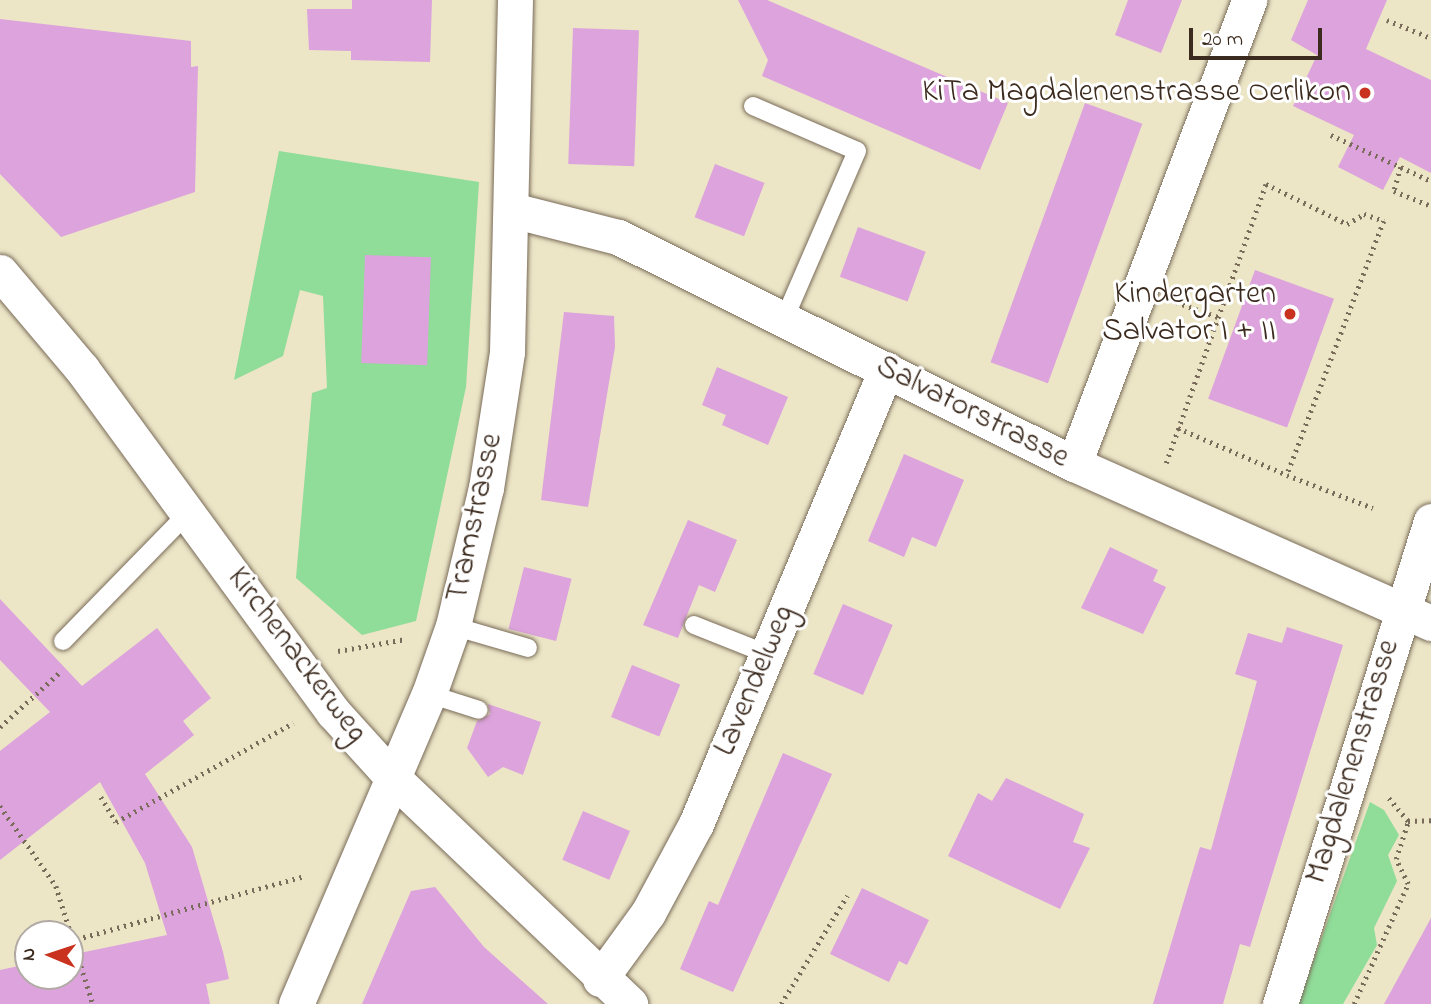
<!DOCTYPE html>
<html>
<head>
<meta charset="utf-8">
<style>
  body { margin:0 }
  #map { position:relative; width:1431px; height:1004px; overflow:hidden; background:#ece5c6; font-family:"Indie Flower",sans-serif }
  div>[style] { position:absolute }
  .green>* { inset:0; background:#90dc99 }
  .building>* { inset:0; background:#dca3dc; transform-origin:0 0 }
  .path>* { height:4.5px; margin-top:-2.25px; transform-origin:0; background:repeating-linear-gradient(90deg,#796b59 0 2px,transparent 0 7px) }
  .roads { filter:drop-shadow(0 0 2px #796b59) drop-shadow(0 0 2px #796b59) }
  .lane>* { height:18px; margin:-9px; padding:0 9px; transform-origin:9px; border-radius:9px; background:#fff }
  .street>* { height:35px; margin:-17.5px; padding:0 17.5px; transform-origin:17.5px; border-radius:17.5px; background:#fff }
  .dots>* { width:19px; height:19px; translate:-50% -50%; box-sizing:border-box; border:4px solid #fff; border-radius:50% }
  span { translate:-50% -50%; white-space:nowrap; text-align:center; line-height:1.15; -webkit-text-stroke:6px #fff; paint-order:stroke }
  .poi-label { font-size:32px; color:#3b2a1e }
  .right { translate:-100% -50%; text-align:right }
  .street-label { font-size:32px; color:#3b2a1e }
  .north { position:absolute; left:14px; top:920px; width:70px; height:70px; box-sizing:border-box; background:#fff; border:2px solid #b1aaa5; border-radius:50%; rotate:272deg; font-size:19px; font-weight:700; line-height:28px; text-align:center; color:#3b2a1e }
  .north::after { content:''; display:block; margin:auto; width:24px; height:32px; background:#c8321e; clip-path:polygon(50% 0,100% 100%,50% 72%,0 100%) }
  .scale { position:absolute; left:1189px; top:28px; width:133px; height:32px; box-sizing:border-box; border:4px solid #3b2a1e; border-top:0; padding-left:9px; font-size:21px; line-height:24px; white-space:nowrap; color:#3b2a1e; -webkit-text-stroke:5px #fff; paint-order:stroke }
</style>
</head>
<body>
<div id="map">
  <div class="green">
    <div style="clip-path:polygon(279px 151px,479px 182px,466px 387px,416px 621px,362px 635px,296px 578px,312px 393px,327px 388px,323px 296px,300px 290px,283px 356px,234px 380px)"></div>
    <div style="clip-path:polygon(1370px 802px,1384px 810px,1399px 835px,1388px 855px,1397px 881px,1374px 928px,1377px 945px,1343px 1004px,1298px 1004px)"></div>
  </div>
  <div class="building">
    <div style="clip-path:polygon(352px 0,432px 0,430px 62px,351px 60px,351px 51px,309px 50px,307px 9px,352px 9px)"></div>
    <div style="clip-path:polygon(738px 0,767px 0,1008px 103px,980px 170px,762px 76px,768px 60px)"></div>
    <div style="clip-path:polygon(1128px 0,1182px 0,1161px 53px,1115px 35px)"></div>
    <div style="clip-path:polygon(1308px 0,1387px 0,1366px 49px,1431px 80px,1431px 173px,1400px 157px,1383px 190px,1338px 167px,1354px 135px,1293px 106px,1317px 55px,1291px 40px)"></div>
    <div style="clip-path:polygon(0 19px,191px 41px,191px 67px,198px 66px,195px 192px,61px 237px,0 174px)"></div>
    <div style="left:573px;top:28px;width:66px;height:136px;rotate:2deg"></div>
    <div style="left:1085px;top:103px;width:61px;height:276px;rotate:20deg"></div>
    <div style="left:715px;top:164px;width:53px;height:57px;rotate:21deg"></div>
    <div style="left:858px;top:227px;width:72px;height:53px;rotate:20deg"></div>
    <div style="left:365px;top:255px;width:66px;height:108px;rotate:2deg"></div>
    <div style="left:1255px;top:270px;width:84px;height:137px;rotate:20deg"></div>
    <div style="clip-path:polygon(564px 312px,614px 316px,615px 347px,588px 507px,541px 500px)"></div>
    <div style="clip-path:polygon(717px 367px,788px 397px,768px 445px,722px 425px,726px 415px,702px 405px)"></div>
    <div style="clip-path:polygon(904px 454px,964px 480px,936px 547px,912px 537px,904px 557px,868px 541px)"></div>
    <div style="clip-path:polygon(688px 520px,737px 540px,715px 592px,699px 585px,678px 638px,643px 625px)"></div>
    <div style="clip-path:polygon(1110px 547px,1158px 570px,1153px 581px,1166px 587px,1143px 634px,1081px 608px)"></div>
    <div style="left:524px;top:567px;width:49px;height:64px;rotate:14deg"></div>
    <div style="clip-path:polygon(0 599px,82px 686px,157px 628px,211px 698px,183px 721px,194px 735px,145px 774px,192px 847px,223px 952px,229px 979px,206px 984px,210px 1004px,0 1004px,0 970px,28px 964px,28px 976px,70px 976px,70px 955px,167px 935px,145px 863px,100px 782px,0 860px,0 751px,50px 712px,0 660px)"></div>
    <div style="left:843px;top:604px;width:54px;height:76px;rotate:23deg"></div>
    <div style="clip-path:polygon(1287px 627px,1343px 645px,1250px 947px,1240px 944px,1223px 1004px,1153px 1004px,1200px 847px,1211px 850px,1257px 681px,1235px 674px,1248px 633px,1282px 643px)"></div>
    <div style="left:632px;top:665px;width:52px;height:56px;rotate:22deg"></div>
    <div style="clip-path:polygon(488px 704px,541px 722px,523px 775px,503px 767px,488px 777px,467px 748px,477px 721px,490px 714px)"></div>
    <div style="clip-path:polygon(783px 753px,832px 774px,733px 992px,680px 969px,709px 901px,718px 905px)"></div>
    <div style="clip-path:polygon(1006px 778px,1084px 814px,1073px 842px,1090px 848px,1060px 909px,948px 856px,978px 793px,992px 801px)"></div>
    <div style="left:583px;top:811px;width:51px;height:53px;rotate:23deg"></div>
    <div style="clip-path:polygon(435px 887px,484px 947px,548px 1004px,362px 1004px,411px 891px)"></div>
    <div style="clip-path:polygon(862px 888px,929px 920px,907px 965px,899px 961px,889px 982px,830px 954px)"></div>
    <div style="clip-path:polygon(1431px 918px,1431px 1004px,1384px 1004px)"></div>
  </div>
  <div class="path">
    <div style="left:1387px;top:20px;width:48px;rotate:22.2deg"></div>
    <div style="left:1331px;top:135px;width:110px;rotate:24.7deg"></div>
    <div style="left:1401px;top:167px;width:25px;rotate:106deg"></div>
    <div style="left:1394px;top:191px;width:40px;rotate:22deg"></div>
    <div style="left:1176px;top:302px;width:45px;rotate:19.7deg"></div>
    <div style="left:1178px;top:428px;width:119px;rotate:23.3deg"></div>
    <div style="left:1166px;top:463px;width:296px;rotate:-70.3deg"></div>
    <div style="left:1266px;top:184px;width:90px;rotate:26.3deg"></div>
    <div style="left:1347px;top:224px;width:20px;rotate:-30deg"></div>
    <div style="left:1364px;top:214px;width:21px;rotate:19deg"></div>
    <div style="left:1384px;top:221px;width:272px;rotate:110.9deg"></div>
    <div style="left:1287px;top:475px;width:92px;rotate:21deg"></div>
    <div style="left:338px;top:651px;width:69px;rotate:-10deg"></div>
    <div style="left:0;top:727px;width:80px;rotate:-42.5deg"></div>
    <div style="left:101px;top:797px;width:29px;rotate:59deg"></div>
    <div style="left:116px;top:822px;width:203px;rotate:-29.2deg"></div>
    <div style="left:1389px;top:798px;width:30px;rotate:50deg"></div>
    <div style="left:1408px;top:821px;width:23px;rotate:-2deg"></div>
    <div style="left:0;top:806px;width:98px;rotate:55deg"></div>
    <div style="left:56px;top:886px;width:124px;rotate:72.6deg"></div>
    <div style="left:70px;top:941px;width:244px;rotate:-15.5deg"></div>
    <div style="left:14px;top:954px;width:14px;rotate:-12deg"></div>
    <div style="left:781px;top:1004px;width:127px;rotate:-58.6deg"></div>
    <div style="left:1354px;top:1004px;width:132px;rotate:-65.8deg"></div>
    <div style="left:1408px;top:884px;width:28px;rotate:-116deg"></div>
    <div style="left:1396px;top:859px;width:40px;rotate:-72deg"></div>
  </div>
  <div class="roads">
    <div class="lane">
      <div style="left:753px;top:106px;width:113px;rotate:23.4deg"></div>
      <div style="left:857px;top:151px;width:184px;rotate:113.4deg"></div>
      <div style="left:694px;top:625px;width:79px;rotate:21.7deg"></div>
      <div style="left:453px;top:626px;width:78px;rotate:16.3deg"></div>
      <div style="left:63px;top:641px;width:179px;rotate:-45.7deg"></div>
      <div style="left:429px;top:694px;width:52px;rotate:17.7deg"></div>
    </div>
    <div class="street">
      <div style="left:512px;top:210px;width:109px;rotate:14.3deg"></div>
      <div style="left:618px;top:237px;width:509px;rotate:26.46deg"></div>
      <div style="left:1074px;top:464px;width:391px;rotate:24deg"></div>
      <div style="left:0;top:272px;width:127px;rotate:49.8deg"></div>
      <div style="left:82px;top:369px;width:425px;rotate:53.8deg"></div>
      <div style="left:333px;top:712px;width:88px;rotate:47.8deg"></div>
      <div style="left:392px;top:777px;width:329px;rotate:43.6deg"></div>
      <div style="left:1074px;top:464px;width:496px;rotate:-69.3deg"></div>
      <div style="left:600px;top:979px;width:82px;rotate:-54deg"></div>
      <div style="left:648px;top:913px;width:101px;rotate:-61.7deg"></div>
      <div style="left:696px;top:824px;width:493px;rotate:-67.3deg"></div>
      <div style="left:296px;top:1004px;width:337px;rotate:-66.8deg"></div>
      <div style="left:429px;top:694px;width:72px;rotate:-70.6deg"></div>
      <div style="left:453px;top:626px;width:142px;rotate:-76.6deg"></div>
      <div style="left:486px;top:488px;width:138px;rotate:-81.2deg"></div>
      <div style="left:507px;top:352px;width:352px;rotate:-88.7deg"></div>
      <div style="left:1280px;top:1004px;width:506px;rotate:-72.64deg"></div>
    </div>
  </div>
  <div class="dots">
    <div style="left:1365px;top:93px;background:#c8321e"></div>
    <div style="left:1290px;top:314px;background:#c8321e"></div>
  </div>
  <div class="poi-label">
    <span class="right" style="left:1351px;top:93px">KiTa Magdalenenstrasse Oerlikon</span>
    <span class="right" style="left:1276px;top:314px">Kindergarten<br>Salvator I + II</span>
  </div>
  <div class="street-label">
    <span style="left:972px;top:413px;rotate:27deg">Salvatorstrasse</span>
    <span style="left:476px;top:518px;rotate:-78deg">Tramstrasse</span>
    <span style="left:296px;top:656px;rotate:53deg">Kirchenackerweg</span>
    <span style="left:756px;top:681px;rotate:-67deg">Lavendelweg</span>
    <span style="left:1354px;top:762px;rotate:-73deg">Magdalenenstrasse</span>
  </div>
  <div class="north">N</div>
  <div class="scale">20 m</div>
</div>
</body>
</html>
